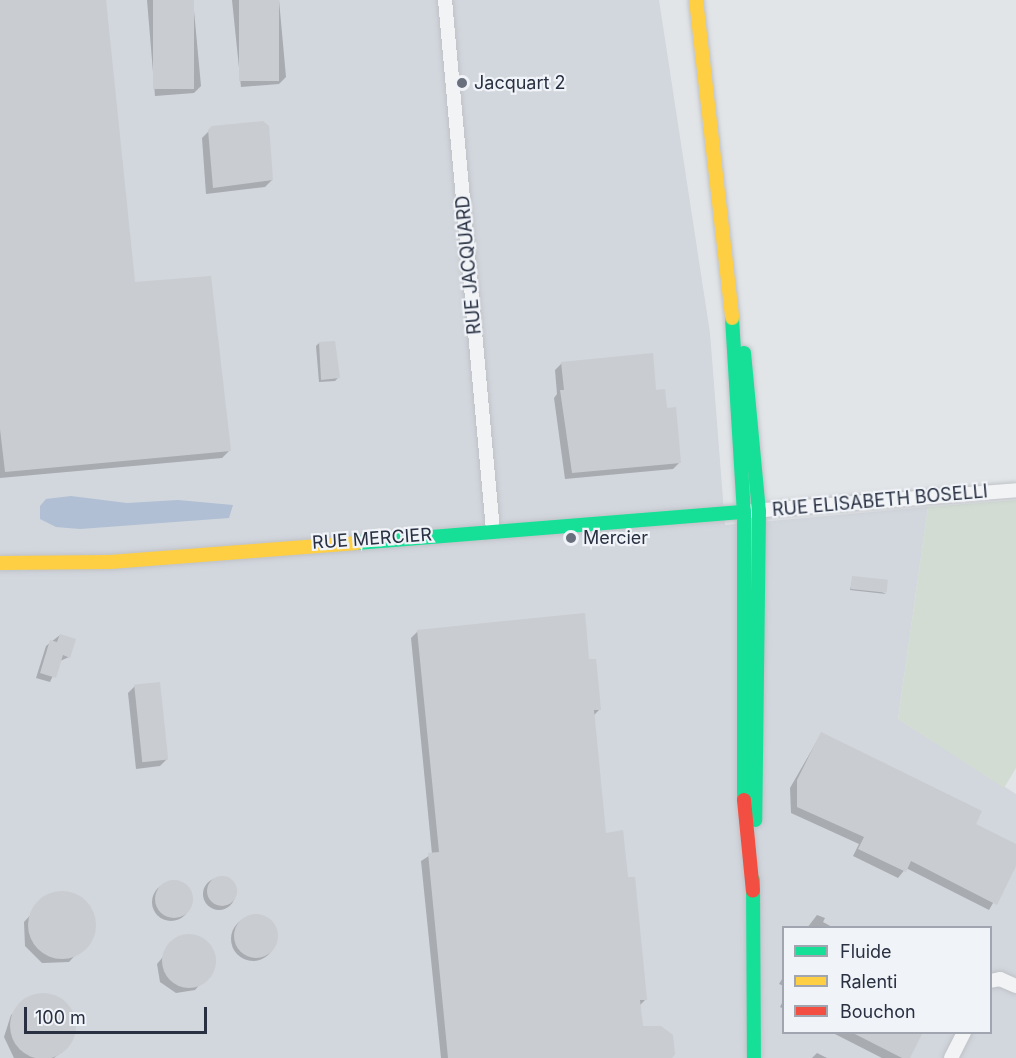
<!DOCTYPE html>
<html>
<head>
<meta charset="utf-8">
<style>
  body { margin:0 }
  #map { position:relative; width:1016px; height:1058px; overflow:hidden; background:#e2e5e8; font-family:Inter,sans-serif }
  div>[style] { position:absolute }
  .built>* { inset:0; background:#d2d6dd }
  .green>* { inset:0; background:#d2dcd3 }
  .water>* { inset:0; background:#b0bfd4 }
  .shadow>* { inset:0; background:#0003 }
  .round { border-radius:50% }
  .building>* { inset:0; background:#c9ccd0; transform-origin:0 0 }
  .roads { filter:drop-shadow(0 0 2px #bfc2c6) drop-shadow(0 0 2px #bfc2c6) }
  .street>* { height:14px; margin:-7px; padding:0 7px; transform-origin:7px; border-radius:7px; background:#f2f3f4 }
  .fast>* { height:14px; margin:-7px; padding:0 7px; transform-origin:7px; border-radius:7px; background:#16e098 }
  .slow>* { height:14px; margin:-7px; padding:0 7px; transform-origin:7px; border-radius:7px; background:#ffcf43 }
  .jam>* { height:14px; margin:-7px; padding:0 7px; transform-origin:7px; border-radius:7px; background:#f24e42 }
  .dots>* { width:16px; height:16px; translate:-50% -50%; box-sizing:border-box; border:3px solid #f0f3f7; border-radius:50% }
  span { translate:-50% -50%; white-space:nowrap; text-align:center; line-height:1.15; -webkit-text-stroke:4.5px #f0f3f7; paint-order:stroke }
  .poi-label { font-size:18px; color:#283042 }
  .left { translate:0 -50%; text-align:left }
  .street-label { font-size:18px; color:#283042 }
  .legend { position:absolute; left:782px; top:926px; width:210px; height:108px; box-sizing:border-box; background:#f0f3f7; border:2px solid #a0a5af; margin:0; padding:8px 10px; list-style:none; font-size:18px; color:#283042 }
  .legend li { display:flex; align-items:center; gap:12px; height:30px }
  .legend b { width:30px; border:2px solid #a0a5af }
  .scale { position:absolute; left:24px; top:1007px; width:183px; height:27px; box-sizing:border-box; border:3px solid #283042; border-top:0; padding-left:8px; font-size:18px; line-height:21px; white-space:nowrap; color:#283042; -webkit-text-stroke:4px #f0f3f7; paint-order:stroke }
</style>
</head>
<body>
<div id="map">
  <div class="built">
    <div style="clip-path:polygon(evenodd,0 0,659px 0,710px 333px,725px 525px,928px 507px,898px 719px,1016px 794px,1016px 1058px,0 1058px,0 0,784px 928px,990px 928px,990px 1032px,784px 1032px,784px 928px)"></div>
  </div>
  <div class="green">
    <div style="clip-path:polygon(1016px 500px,1016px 768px,1004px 788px,898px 719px,928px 507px)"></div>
  </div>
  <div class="water">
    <div style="clip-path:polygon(71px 496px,127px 503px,178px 500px,233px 505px,229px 518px,80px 529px,56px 527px,40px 519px,40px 506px,46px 499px)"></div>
  </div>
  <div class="shadow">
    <div style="clip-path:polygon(0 0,104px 0,133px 284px,229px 451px,222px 458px,0 478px)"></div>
    <div style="clip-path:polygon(147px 0,193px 0,201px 86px,194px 93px,155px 96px)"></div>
    <div style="clip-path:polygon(232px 0,279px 0,286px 77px,279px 84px,241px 87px)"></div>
    <div style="clip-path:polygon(212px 128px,272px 180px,265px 187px,206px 194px,202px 138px)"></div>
    <div style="clip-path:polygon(319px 343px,338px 378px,335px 381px,319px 382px,316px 346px)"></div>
    <div style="clip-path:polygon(562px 363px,655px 392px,666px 409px,680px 462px,673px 469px,565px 479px,554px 398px,557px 394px,555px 370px)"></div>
    <div style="clip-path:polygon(853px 577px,886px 594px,850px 590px)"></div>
    <div style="clip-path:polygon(418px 631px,588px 661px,599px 710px,593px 716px,604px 834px,626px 879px,646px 999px,639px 1006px,641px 1028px,670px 1058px,441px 1058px,421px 861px,432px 854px,411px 638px)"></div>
    <div style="clip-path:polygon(60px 635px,69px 657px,60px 661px,50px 682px,36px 678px,46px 646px)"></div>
    <div style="clip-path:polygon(135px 686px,167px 759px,160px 766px,136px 769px,128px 693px)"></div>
    <div style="clip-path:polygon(821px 734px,1016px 850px,1016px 863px,989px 910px,906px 868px,898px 878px,853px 856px,859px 844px,791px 813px,790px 788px)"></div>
    <div class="round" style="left:203px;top:878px;width:32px;height:32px"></div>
    <div class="round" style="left:152px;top:883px;width:38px;height:38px"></div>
    <div style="clip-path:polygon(74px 895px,93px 914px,93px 936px,69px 962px,42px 963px,25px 946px,24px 922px,48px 896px)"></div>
    <div style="clip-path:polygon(817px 915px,825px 918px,823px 922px,834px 928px,807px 928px)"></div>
    <div class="round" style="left:231px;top:917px;width:44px;height:44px"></div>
    <div style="clip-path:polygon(197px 937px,212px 950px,214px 968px,195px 990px,176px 993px,160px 982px,157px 964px,178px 939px)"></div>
    <div style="clip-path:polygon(784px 976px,784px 986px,779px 984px)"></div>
    <div style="clip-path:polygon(41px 995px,65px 1003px,75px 1024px,67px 1048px,54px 1058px,14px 1058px,4px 1037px,11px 1015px)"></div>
    <div style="clip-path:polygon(784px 999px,784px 1009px,780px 1007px)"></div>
    <div style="clip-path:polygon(831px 1032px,921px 1032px,908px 1058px,882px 1058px)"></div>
    <div style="clip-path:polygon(817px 1053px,827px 1058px,812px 1058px)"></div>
  </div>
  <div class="building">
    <div style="clip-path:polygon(0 0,106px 0,135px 282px,211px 276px,231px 451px,5px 472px,0 429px)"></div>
    <div style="left:153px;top:0;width:41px;height:89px"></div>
    <div style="left:239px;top:0;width:40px;height:81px"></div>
    <div style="clip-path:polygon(263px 121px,269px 126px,273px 180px,213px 188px,208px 130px,212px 126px)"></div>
    <div style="clip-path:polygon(335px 341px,340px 378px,321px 380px,319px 342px)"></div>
    <div style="clip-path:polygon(653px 353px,656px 390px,665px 389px,667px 408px,676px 407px,681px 463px,572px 473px,560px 390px,564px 390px,561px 362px)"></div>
    <div style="left:852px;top:576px;width:36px;height:13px;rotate:6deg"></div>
    <div style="clip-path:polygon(585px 613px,589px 659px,596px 659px,599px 689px,601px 710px,594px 710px,606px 833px,623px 830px,628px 877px,635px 877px,647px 1000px,640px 1000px,643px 1026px,661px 1026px,673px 1035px,675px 1054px,672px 1058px,448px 1058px,428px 853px,439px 852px,417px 630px)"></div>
    <div style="clip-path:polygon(60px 634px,76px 639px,70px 658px,63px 655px,56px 678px,40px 673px,50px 640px,57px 642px)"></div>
    <div style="left:160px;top:682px;width:78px;height:26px;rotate:84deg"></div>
    <div style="clip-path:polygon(821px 732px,982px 811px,976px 824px,1016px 844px,1016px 866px,997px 905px,911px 861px,906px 872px,858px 849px,864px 837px,797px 807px,797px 780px)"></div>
    <div class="round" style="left:207px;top:876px;width:30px;height:30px"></div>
    <div class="round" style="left:155px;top:880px;width:38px;height:38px"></div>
    <div class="round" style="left:28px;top:891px;width:68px;height:68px"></div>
    <div class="round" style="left:234px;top:914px;width:44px;height:44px"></div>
    <div class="round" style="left:162px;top:934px;width:54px;height:54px"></div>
    <div class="round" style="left:10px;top:993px;width:66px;height:66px"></div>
    <div style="clip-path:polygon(851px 1032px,923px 1032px,910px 1058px,902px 1058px)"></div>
  </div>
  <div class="roads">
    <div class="street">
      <div style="left:445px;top:0;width:532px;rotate:84.83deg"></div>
      <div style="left:752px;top:511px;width:265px;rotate:-4.5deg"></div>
      <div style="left:990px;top:981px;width:10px;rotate:-11deg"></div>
      <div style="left:1000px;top:979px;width:17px;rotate:24deg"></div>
      <div style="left:951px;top:1058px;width:29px;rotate:-63deg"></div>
    </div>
    <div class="fast">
      <div style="left:732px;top:318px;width:194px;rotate:86.5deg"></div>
      <div style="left:744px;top:512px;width:288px;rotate:90deg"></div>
      <div style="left:744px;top:353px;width:159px;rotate:84.6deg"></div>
      <div style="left:759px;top:511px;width:309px;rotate:90.7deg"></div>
      <div style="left:357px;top:543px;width:388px;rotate:-4.6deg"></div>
      <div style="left:753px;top:880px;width:178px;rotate:89.7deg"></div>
    </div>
    <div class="slow">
      <div style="left:696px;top:0;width:320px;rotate:83.5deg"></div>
      <div style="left:0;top:563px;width:110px;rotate:-0.5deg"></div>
      <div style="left:110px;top:562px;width:248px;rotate:-4.4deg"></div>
    </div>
    <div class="jam">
      <div style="left:744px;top:800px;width:91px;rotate:84.4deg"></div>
    </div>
  </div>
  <div class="dots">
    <div style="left:462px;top:83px;background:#696f7c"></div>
    <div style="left:571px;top:538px;background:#696f7c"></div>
  </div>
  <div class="poi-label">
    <span class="left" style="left:474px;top:83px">Jacquart 2</span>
    <span class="left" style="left:583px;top:538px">Mercier</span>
  </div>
  <div class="street-label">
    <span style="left:469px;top:265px;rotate:-95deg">RUE JACQUARD</span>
    <span style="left:880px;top:501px;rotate:-5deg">RUE ELISABETH BOSELLI</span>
    <span style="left:372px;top:539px;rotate:-4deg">RUE MERCIER</span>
  </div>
  <ul class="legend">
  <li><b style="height:8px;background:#16e098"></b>Fluide</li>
  <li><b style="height:8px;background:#ffcf43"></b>Ralenti</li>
  <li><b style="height:8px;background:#f24e42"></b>Bouchon</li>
  </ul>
  <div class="scale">100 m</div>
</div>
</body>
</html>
